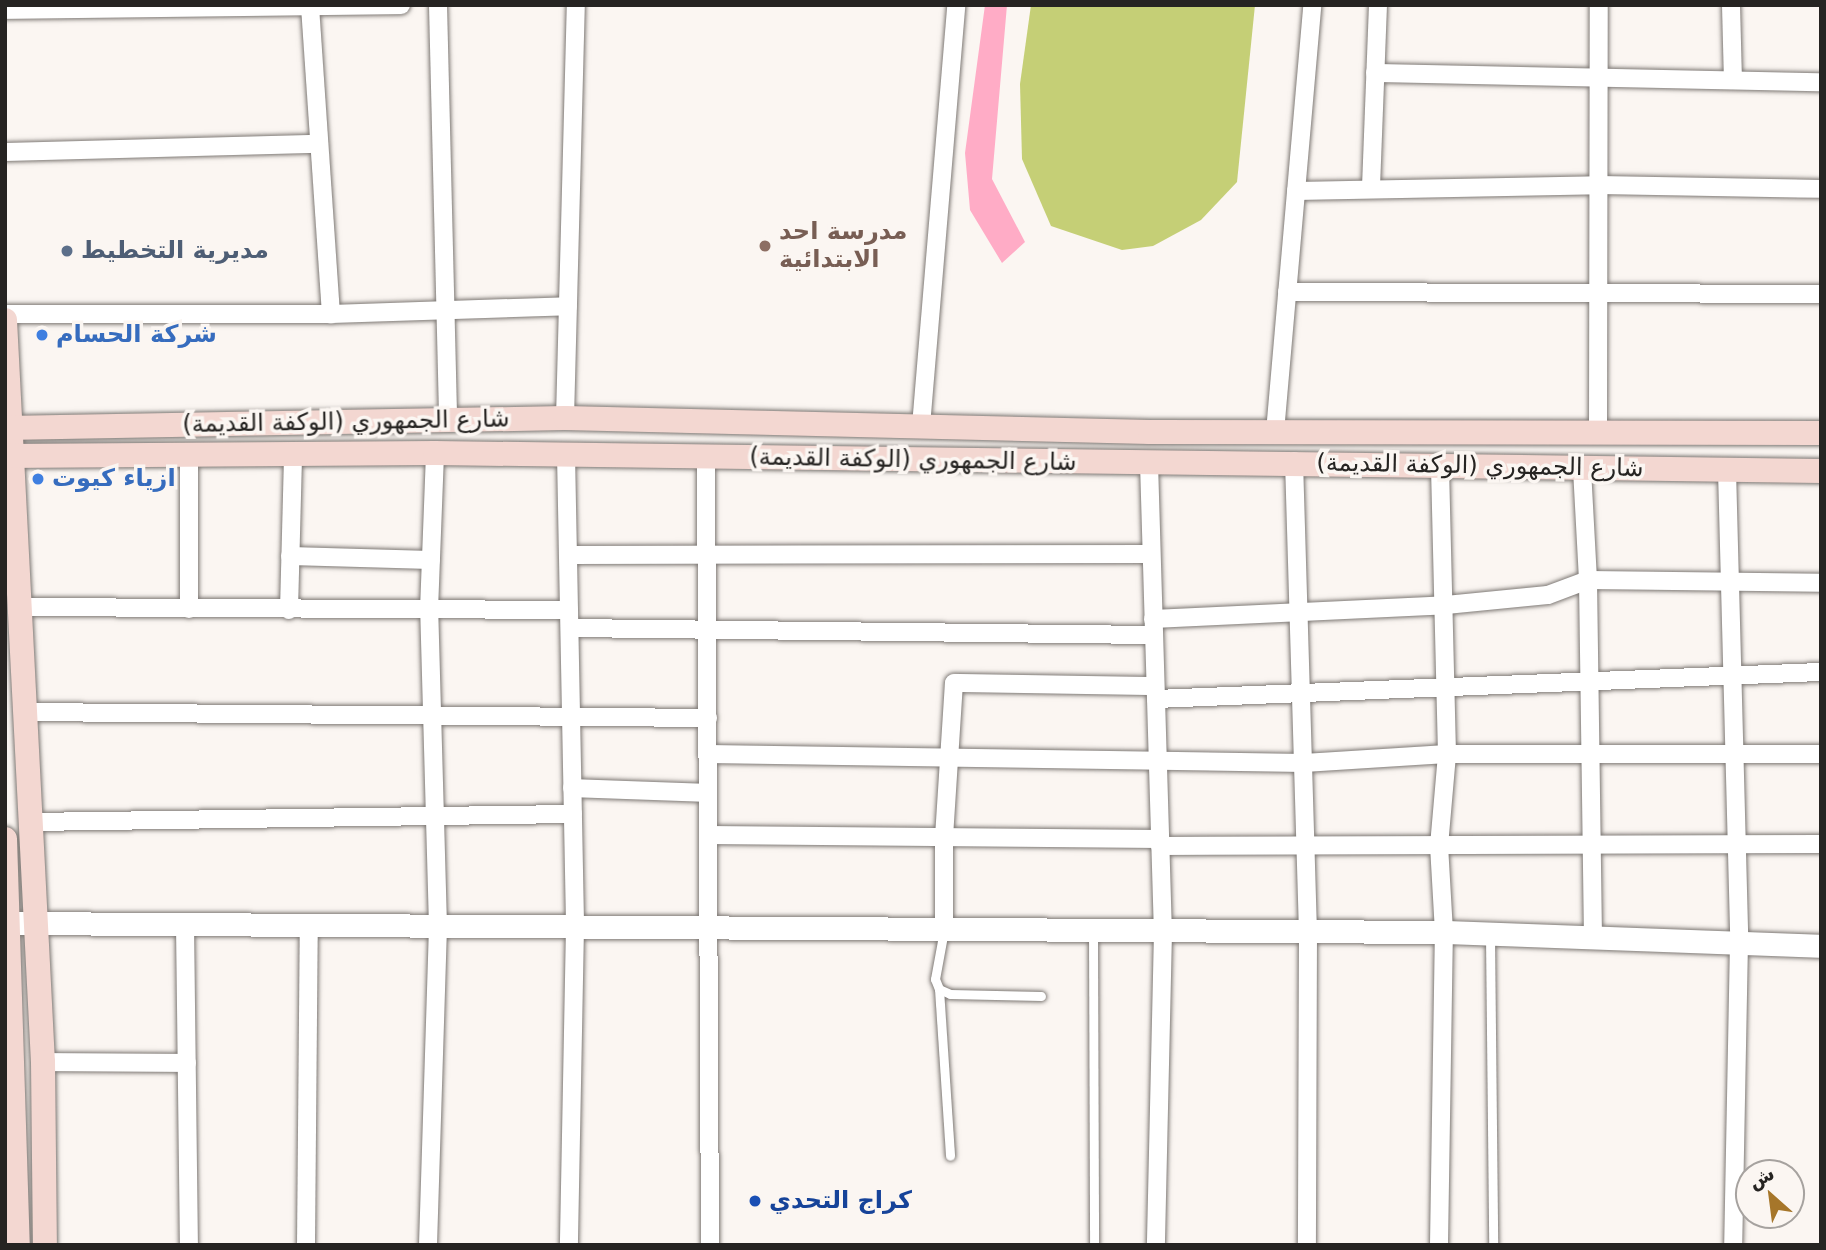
<!DOCTYPE html>
<html>
<head>
<meta charset="utf-8">
<style>
  body { margin:0 }
  #map { position:relative; width:1826px; height:1250px; overflow:hidden; background:#fbf6f2; font-family:"DejaVu Sans","Noto Naskh Arabic",sans-serif }
  div>[style] { position:absolute }
  .green>* { inset:0; background:#c5cf76 }
  .building>* { inset:0; background:#ffacc6 }
  .roads { filter:drop-shadow(0 0 2px #7e7975) drop-shadow(0 0 2px #7e7975) }
  .service>* { height:9px; margin:-4.5px; padding:0 4.5px; transform-origin:4.5px; border-radius:4.5px; background:#fff }
  .minor>* { height:18px; margin:-9px; padding:0 9px; transform-origin:9px; border-radius:9px; background:#fff }
  .tertiary>* { height:23px; margin:-11.5px; padding:0 11.5px; transform-origin:11.5px; border-radius:11.5px; background:#fff }
  .secondary>* { height:24px; margin:-12px; padding:0 12px; transform-origin:12px; border-radius:12px; background:#f3d7d1 }
  .dots>* { width:19px; height:19px; translate:-50% -50%; box-sizing:border-box; border:4px solid #fbf6f2; border-radius:50% }
  span { translate:-50% -50%; white-space:nowrap; text-align:center; line-height:1.15; -webkit-text-stroke:7px #fbf6f2; paint-order:stroke }
  .education-label { font-size:24px; color:#785e54; font-weight:700 }
  .left { translate:0 -50%; text-align:left }
  .service-label { font-size:24px; color:#4e5e75; font-weight:700 }
  .shop-label { font-size:24px; color:#366cbe; font-weight:700 }
  .street-label { font-size:24px; color:#262422 }
  .transit-label { font-size:24px; color:#164399; font-weight:700 }
  .frame { position:absolute; inset:0; border:7px solid #262422; pointer-events:none }
  .north { position:absolute; left:1735px; top:1159px; width:70px; height:70px; box-sizing:border-box; background:#fbf6f2; border:2px solid #a6a29f; border-radius:50%; rotate:332deg; font-size:19px; font-weight:700; line-height:28px; text-align:center; color:#262422 }
  .north::after { content:''; display:block; margin:auto; width:24px; height:32px; background:#a6762a; clip-path:polygon(50% 0,100% 100%,50% 72%,0 100%) }
</style>
</head>
<body>
<div id="map">
  <div class="green">
    <div style="clip-path:polygon(1031px 5px,1255px 5px,1237px 182px,1201px 220px,1153px 246px,1122px 250px,1051px 226px,1022px 159px,1020px 84px)"></div>
  </div>
  <div class="building">
    <div style="clip-path:polygon(985px 5px,1007px 5px,992px 179px,1025px 242px,1002px 263px,970px 210px,965px 153px)"></div>
  </div>
  <div class="roads">
    <div class="service">
      <div style="left:944px;top:930px;width:50px;rotate:100.4deg"></div>
      <div style="left:935px;top:979px;width:11px;rotate:68deg"></div>
      <div style="left:939px;top:989px;width:12px;rotate:24deg"></div>
      <div style="left:950px;top:994px;width:91px;rotate:1.3deg"></div>
      <div style="left:1093px;top:932px;width:313px;rotate:89.8deg"></div>
      <div style="left:1490px;top:936px;width:309px;rotate:89.4deg"></div>
      <div style="left:939px;top:989px;width:167px;rotate:86.2deg"></div>
    </div>
    <div class="minor">
      <div style="left:438px;top:5px;width:415px;rotate:88.6deg"></div>
      <div style="left:1731px;top:5px;width:75px;rotate:88.5deg"></div>
      <div style="left:310px;top:6px;width:309px;rotate:86.1deg"></div>
      <div style="left:5px;top:10px;width:396px;rotate:-0.7deg"></div>
      <div style="left:1375px;top:73px;width:446px;rotate:1.2deg"></div>
      <div style="left:5px;top:152px;width:314px;rotate:-1.5deg"></div>
      <div style="left:1371px;top:187px;width:182px;rotate:-87.8deg"></div>
      <div style="left:1296px;top:191px;width:303px;rotate:-1.1deg"></div>
      <div style="left:1599px;top:185px;width:222px;rotate:1deg"></div>
      <div style="left:1287px;top:292px;width:534px;rotate:0.21deg"></div>
      <div style="left:5px;top:314px;width:326px"></div>
      <div style="left:331px;top:314px;width:237px;rotate:-1.9deg"></div>
      <div style="left:565px;top:418px;width:413px;rotate:-88.5deg"></div>
      <div style="left:921px;top:426px;width:422px;rotate:-85.2deg"></div>
      <div style="left:1275px;top:432px;width:429px;rotate:-85deg"></div>
      <div style="left:1598px;top:432px;width:427px;rotate:-89.9deg"></div>
      <div style="left:566px;top:454px;width:473px;rotate:88.9deg"></div>
      <div style="left:575px;top:927px;width:318px;rotate:91.1deg"></div>
      <div style="left:189px;top:456px;width:153px;rotate:90deg"></div>
      <div style="left:706px;top:459px;width:786px;rotate:89.71deg"></div>
      <div style="left:1294px;top:461px;width:472px;rotate:88.3deg"></div>
      <div style="left:1308px;top:933px;width:312px;rotate:90.2deg"></div>
      <div style="left:1149px;top:463px;width:469px;rotate:88.3deg"></div>
      <div style="left:1163px;top:932px;width:313px;rotate:91.3deg"></div>
      <div style="left:1582px;top:469px;width:111px;rotate:86.9deg"></div>
      <div style="left:1588px;top:580px;width:358px;rotate:89.2deg"></div>
      <div style="left:1727px;top:470px;width:472px;rotate:88.5deg"></div>
      <div style="left:1739px;top:942px;width:303px;rotate:91.1deg"></div>
      <div style="left:568px;top:555px;width:583px;rotate:-0.1deg"></div>
      <div style="left:290px;top:556px;width:141px;rotate:1.6deg"></div>
      <div style="left:21px;top:607px;width:548px;rotate:0.31deg"></div>
      <div style="left:289px;top:610px;width:158px;rotate:-88.5deg"></div>
      <div style="left:1153px;top:619px;width:293px;rotate:-2.7deg"></div>
      <div style="left:1446px;top:605px;width:102px;rotate:-5.6deg"></div>
      <div style="left:1548px;top:595px;width:43px;rotate:-20.6deg"></div>
      <div style="left:1588px;top:580px;width:233px;rotate:0.7deg"></div>
      <div style="left:570px;top:628px;width:584px;rotate:0.69deg"></div>
      <div style="left:1156px;top:699px;width:666px;rotate:-2.33deg"></div>
      <div style="left:24px;top:712px;width:684px;rotate:0.5deg"></div>
      <div style="left:708px;top:754px;width:596px;rotate:0.87deg"></div>
      <div style="left:1304px;top:763px;width:143px;rotate:-3.6deg"></div>
      <div style="left:1447px;top:754px;width:374px"></div>
      <div style="left:572px;top:788px;width:136px;rotate:2.1deg"></div>
      <div style="left:31px;top:822px;width:542px;rotate:-0.85deg"></div>
      <div style="left:708px;top:835px;width:452px;rotate:0.5deg"></div>
      <div style="left:1160px;top:846px;width:661px;rotate:-0.17deg"></div>
      <div style="left:185px;top:924px;width:321px;rotate:89.3deg"></div>
      <div style="left:944px;top:930px;width:93px;rotate:-90deg"></div>
      <div style="left:944px;top:837px;width:154px;rotate:-86.3deg"></div>
      <div style="left:954px;top:683px;width:201px;rotate:0.9deg"></div>
      <div style="left:43px;top:1062px;width:144px;rotate:0.4deg"></div>
      <div style="left:306px;top:1245px;width:320px;rotate:-89.5deg"></div>
      <div style="left:428px;top:1245px;width:319px;rotate:-88.2deg"></div>
      <div style="left:438px;top:926px;width:316px;rotate:-91.6deg"></div>
      <div style="left:429px;top:610px;width:157px;rotate:-87.8deg"></div>
      <div style="left:1439px;top:1245px;width:313px;rotate:-89.1deg"></div>
      <div style="left:1444px;top:932px;width:86px;rotate:-93.3deg"></div>
      <div style="left:1439px;top:846px;width:92px;rotate:-85deg"></div>
      <div style="left:1447px;top:754px;width:289px;rotate:-91.4deg"></div>
    </div>
    <div class="tertiary">
      <div style="left:10px;top:923px;width:1434px;rotate:0.36deg"></div>
      <div style="left:1444px;top:932px;width:377px;rotate:2.1deg"></div>
    </div>
    <div class="secondary">
      <div style="left:5px;top:320px;width:743px;rotate:87.07deg"></div>
      <div style="left:43px;top:1062px;width:183px;rotate:89.4deg"></div>
      <div style="left:5px;top:428px;width:560px;rotate:-1.02deg"></div>
      <div style="left:565px;top:418px;width:585px;rotate:1.37deg"></div>
      <div style="left:1150px;top:432px;width:671px;rotate:0.09deg"></div>
      <div style="left:5px;top:456px;width:430px;rotate:-0.4deg"></div>
      <div style="left:435px;top:453px;width:1386px;rotate:0.74deg"></div>
      <div style="left:5px;top:839px;width:406px;rotate:88.2deg"></div>
    </div>
  </div>
  <div class="dots">
    <div style="left:765px;top:246px;background:#8d6e63"></div>
    <div style="left:67px;top:251px;background:#5c6f8a"></div>
    <div style="left:42px;top:335px;background:#3f7fe0"></div>
    <div style="left:38px;top:479px;background:#3f7fe0"></div>
    <div style="left:755px;top:1201px;background:#1a4fb4"></div>
  </div>
  <div class="education-label">
    <span class="left" style="left:779px;top:246px">مدرسة احد<br>الابتدائية</span>
  </div>
  <div class="service-label">
    <span class="left" style="left:81px;top:251px">مديرية التخطيط</span>
  </div>
  <div class="shop-label">
    <span class="left" style="left:56px;top:335px">شركة الحسام</span>
    <span class="left" style="left:52px;top:479px">ازياء كيوت</span>
  </div>
  <div class="street-label">
    <span style="left:346px;top:422px;rotate:-1deg">شارع الجمهوري (الوكفة القديمة)</span>
    <span style="left:913px;top:460px;rotate:1deg">شارع الجمهوري (الوكفة القديمة)</span>
    <span style="left:1480px;top:466px;rotate:1deg">شارع الجمهوري (الوكفة القديمة)</span>
  </div>
  <div class="transit-label">
    <span class="left" style="left:769px;top:1201px">كراج التحدي</span>
  </div>
  <div class="frame"></div>
  <div class="north">ش</div>
</div>
</body>
</html>
